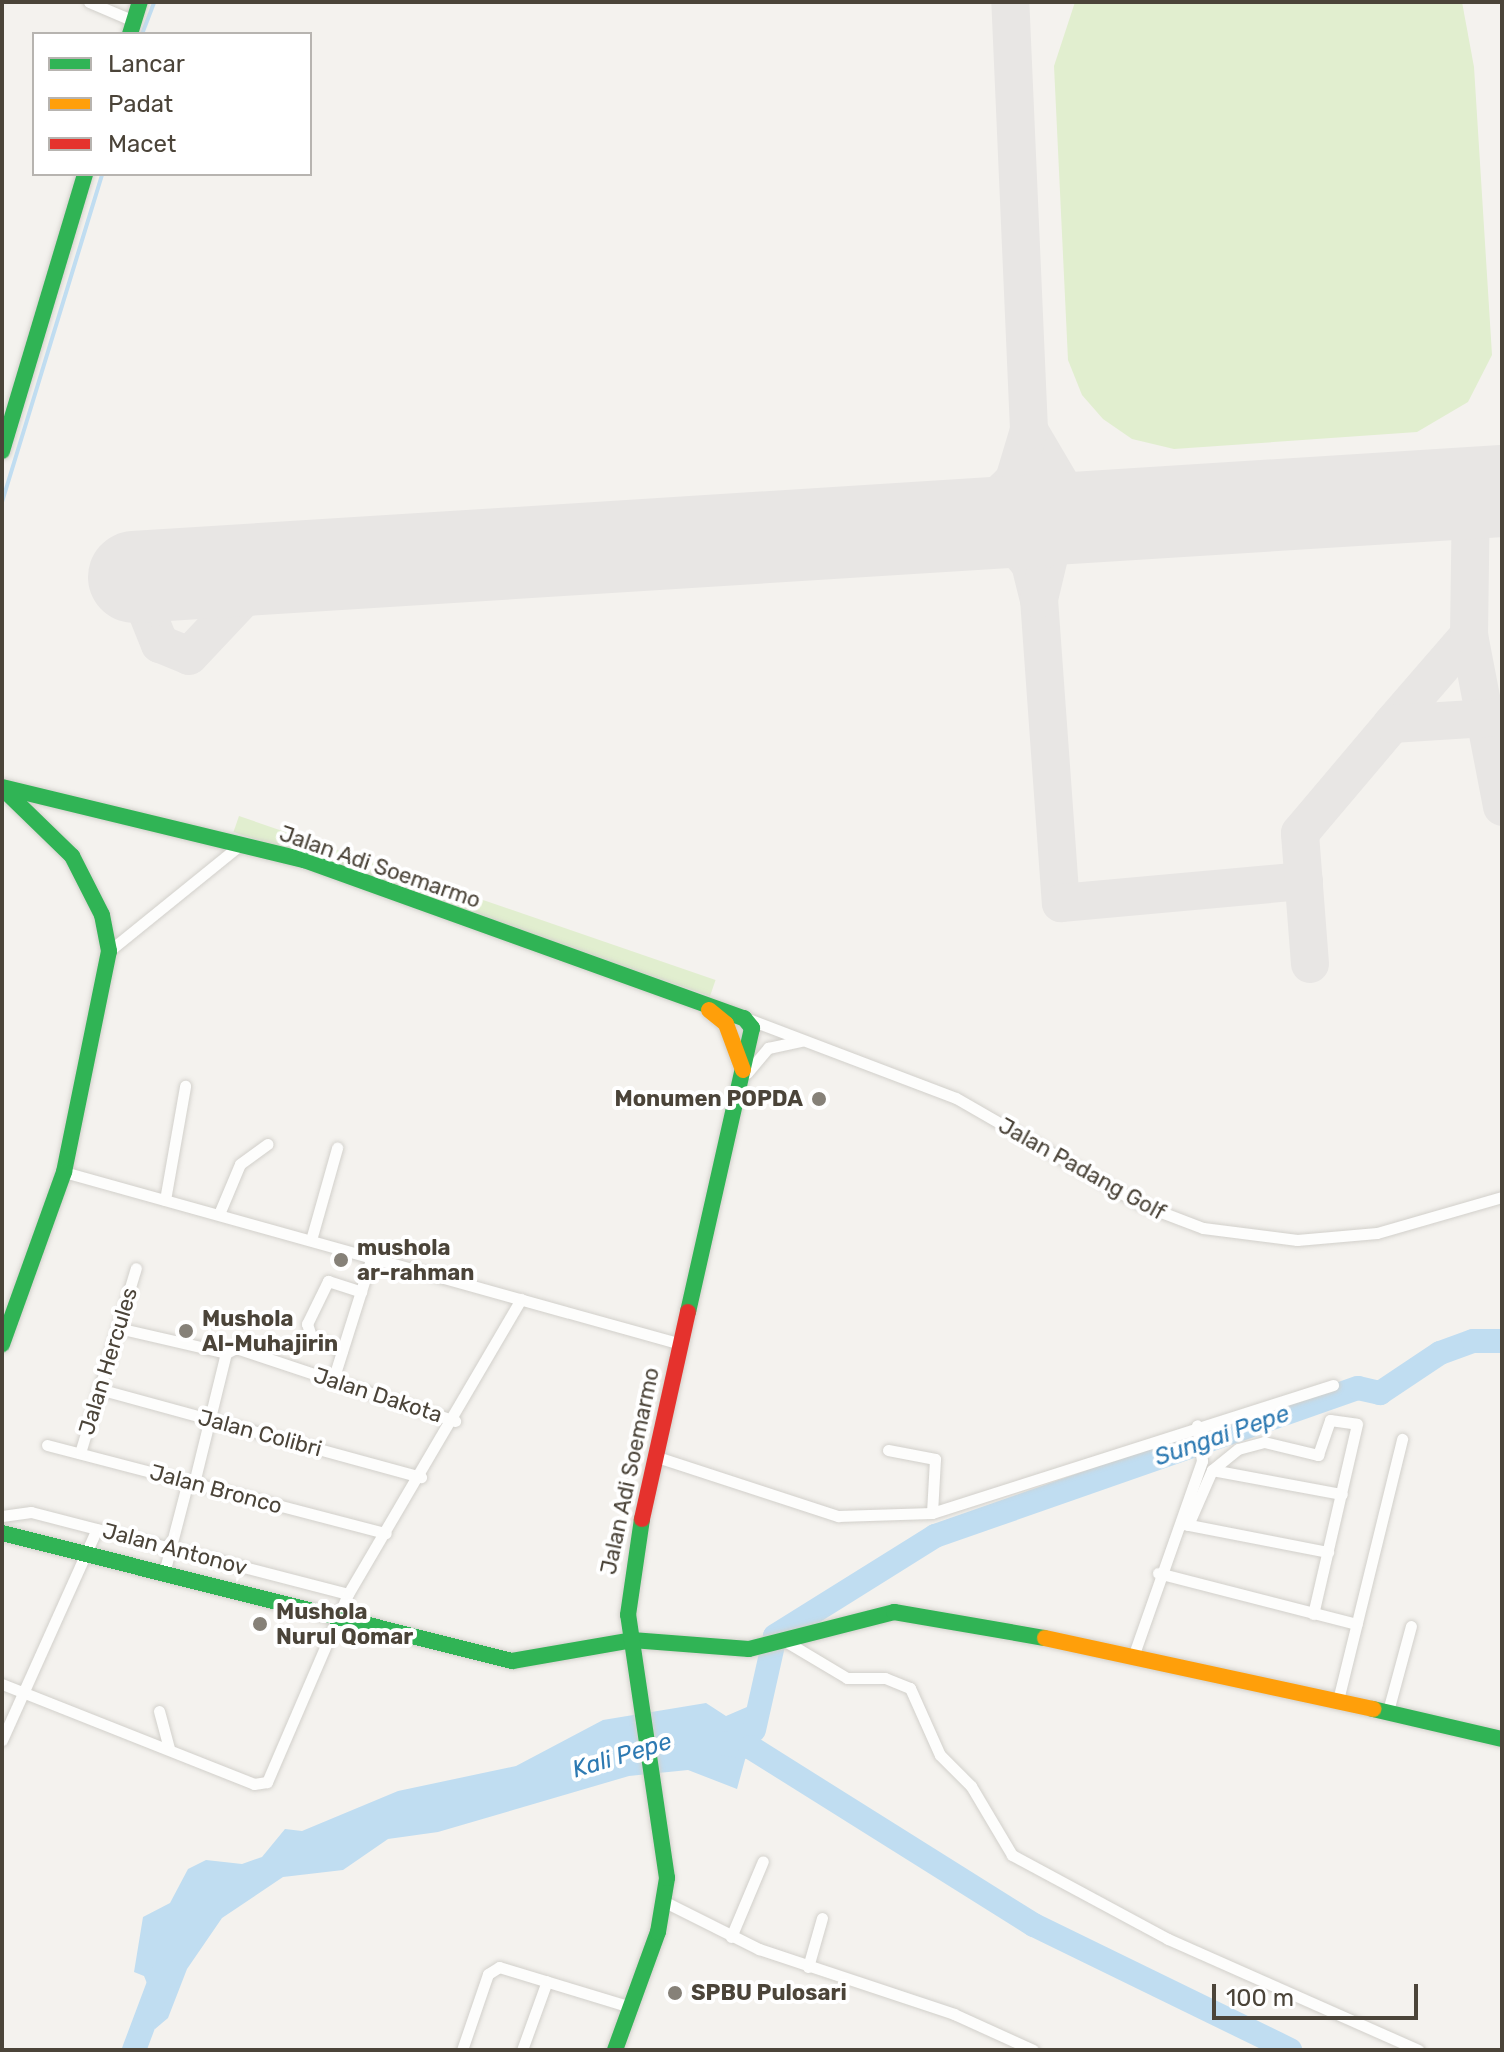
<!DOCTYPE html>
<html>
<head>
<meta charset="utf-8">
<style>
  body { margin:0 }
  #map { position:relative; width:1504px; height:2052px; overflow:hidden; background:#f4f2ee; font-family:Rubik,sans-serif }
  div>[style] { position:absolute }
  .green>* { inset:0; background:#e1eecf; transform-origin:0 0 }
  .water>* { inset:0; background:#c0ddf1 }
  .stream>* { height:4px; margin:-2px; padding:0 2px; transform-origin:2px; border-radius:2px; background:#c0ddf1 }
  .river>* { height:24px; margin:-12px; padding:0 12px; transform-origin:12px; border-radius:12px; background:#c0ddf1 }
  .taxiway>* { height:38px; margin:-19px; padding:0 19px; transform-origin:19px; border-radius:19px; background:#e8e6e4 }
  .runway>* { height:92px; margin:-46px; padding:0 46px; transform-origin:46px; border-radius:46px; background:#e8e6e4 }
  .roads { filter:drop-shadow(0 0 2px #d2d0cb) drop-shadow(0 0 2px #d2d0cb) }
  .street>* { height:11px; margin:-5.5px; padding:0 5.5px; transform-origin:5.5px; border-radius:5.5px; background:#fdfdfc }
  .fast>* { height:16px; margin:-8px; padding:0 8px; transform-origin:8px; border-radius:8px; background:#30b455 }
  .slow>* { height:16px; margin:-8px; padding:0 8px; transform-origin:8px; border-radius:8px; background:#ff9f0a }
  .jam>* { height:16px; margin:-8px; padding:0 8px; transform-origin:8px; border-radius:8px; background:#e5322d }
  .dots>* { width:22px; height:22px; translate:-50% -50%; box-sizing:border-box; border:4px solid #fff; border-radius:50% }
  span { translate:-50% -50%; white-space:nowrap; text-align:center; line-height:1.15; -webkit-text-stroke:8px #fff; paint-order:stroke }
  .street-label { font-size:22px; color:#4b4439 }
  .poi-label { font-size:22px; color:#4b4439; font-weight:700 }
  .right { translate:-100% -50%; text-align:right }
  .left { translate:0 -50%; text-align:left }
  .water-label { font-size:24px; color:#2e7ab2; font-style:italic }
  .frame { position:absolute; inset:0; border:4px solid #4b4439; pointer-events:none }
  .legend { position:absolute; left:32px; top:32px; width:280px; height:144px; box-sizing:border-box; background:#fff; border:2px solid #b7b4b0; margin:0; padding:10px 14px; list-style:none; font-size:24px; color:#4b4439 }
  .legend li { display:flex; align-items:center; gap:16px; height:40px }
  .legend b { width:40px; border:2px solid #b7b4b0 }
  .scale { position:absolute; left:1212px; top:1984px; width:206px; height:36px; box-sizing:border-box; border:4px solid #4b4439; border-top:0; padding-left:10px; font-size:24px; line-height:28px; white-space:nowrap; color:#4b4439; -webkit-text-stroke:6px #fff; paint-order:stroke }
</style>
</head>
<body>
<div id="map">
  <div class="green">
    <div style="clip-path:polygon(1075px 2px,1462px 2px,1474px 67px,1492px 355px,1468px 402px,1417px 432px,1174px 449px,1132px 439px,1103px 419px,1082px 395px,1068px 360px,1054px 66px)"></div>
    <div style="left:239px;top:816px;width:504px;height:17px;rotate:19deg"></div>
  </div>
  <div class="water">
    <div style="clip-path:polygon(761px 1701px,737px 1789px,688px 1770px,629px 1776px,438px 1832px,388px 1839px,343px 1870px,283px 1877px,222px 1918px,187px 1969px,168px 2018px,155px 2029px,153px 1998px,144px 1976px,134px 1972px,143px 1917px,170px 1903px,188px 1869px,206px 1860px,242px 1864px,262px 1857px,285px 1829px,302px 1831px,398px 1791px,516px 1766px,603px 1720px,706px 1703px,726px 1716px)"></div>
  </div>
  <div class="stream">
    <div style="left:142px;top:34px;width:34px;rotate:-69deg"></div>
    <div style="left:2px;top:502px;width:343px;rotate:-73deg"></div>
  </div>
  <div class="river">
    <div style="left:754px;top:1730px;width:96px;rotate:-77.4deg"></div>
    <div style="left:775px;top:1636px;width:189px;rotate:-32deg"></div>
    <div style="left:935px;top:1536px;width:448px;rotate:-19.3deg"></div>
    <div style="left:1358px;top:1388px;width:23px;rotate:13deg"></div>
    <div style="left:1380px;top:1393px;width:72px;rotate:-33.7deg"></div>
    <div style="left:1440px;top:1353px;width:35px;rotate:-20deg"></div>
    <div style="left:1473px;top:1341px;width:29px"></div>
    <div style="left:720px;top:1743px;width:30px;rotate:8deg"></div>
    <div style="left:750px;top:1747px;width:335px;rotate:32.1deg"></div>
    <div style="left:1034px;top:1925px;width:285px;rotate:26deg"></div>
    <div style="left:134px;top:2050px;width:85px;rotate:-69.4deg"></div>
  </div>
  <div class="taxiway">
    <div style="left:1029px;top:430px;width:73px;rotate:59.6deg"></div>
    <div style="left:1066px;top:493px;width:54px;rotate:24.2deg"></div>
    <div style="left:1439px;top:495px;width:70px;rotate:-25.5deg"></div>
    <div style="left:968px;top:525px;width:38px;rotate:15deg"></div>
    <div style="left:1005px;top:535px;width:38px;rotate:49deg"></div>
    <div style="left:1030px;top:564px;width:36px;rotate:76deg"></div>
    <div style="left:1039px;top:599px;width:305px;rotate:85.9deg"></div>
    <div style="left:1061px;top:903px;width:244px;rotate:-5.2deg"></div>
    <div style="left:968px;top:525px;width:64px;rotate:-44.4deg"></div>
    <div style="left:1014px;top:480px;width:52px;rotate:-73.3deg"></div>
    <div style="left:1029px;top:430px;width:428px;rotate:-92.5deg"></div>
    <div style="left:258px;top:569px;width:60px;rotate:-159.4deg"></div>
    <div style="left:202px;top:548px;width:38px;rotate:158deg"></div>
    <div style="left:167px;top:562px;width:18px;rotate:133deg"></div>
    <div style="left:155px;top:575px;width:36px;rotate:104deg"></div>
    <div style="left:146px;top:610px;width:37px;rotate:68deg"></div>
    <div style="left:160px;top:644px;width:31px;rotate:22deg"></div>
    <div style="left:189px;top:656px;width:91px;rotate:-46.8deg"></div>
    <div style="left:251px;top:590px;width:44px;rotate:-31.2deg"></div>
    <div style="left:1039px;top:599px;width:51px;rotate:-76.5deg"></div>
    <div style="left:1051px;top:549px;width:26px;rotate:-51deg"></div>
    <div style="left:1067px;top:529px;width:50px;rotate:-16.3deg"></div>
    <div style="left:1469px;top:635px;width:175px;rotate:79.1deg"></div>
    <div style="left:1392px;top:724px;width:118px;rotate:-49.1deg"></div>
    <div style="left:1469px;top:635px;width:142px;rotate:-89.2deg"></div>
    <div style="left:1310px;top:964px;width:131px;rotate:-94.4deg"></div>
    <div style="left:1300px;top:833px;width:143px;rotate:-49.8deg"></div>
    <div style="left:1392px;top:724px;width:110px;rotate:-3.6deg"></div>
  </div>
  <div class="runway">
    <div style="left:134px;top:577px;width:1371px;rotate:-3.6deg"></div>
  </div>
  <div class="roads">
    <div class="street">
      <div style="left:89px;top:2px;width:49px;rotate:22.9deg"></div>
      <div style="left:109px;top:951px;width:169px;rotate:-39deg"></div>
      <div style="left:748px;top:1019px;width:222px;rotate:20.8deg"></div>
      <div style="left:956px;top:1098px;width:212px;rotate:29.9deg"></div>
      <div style="left:1140px;top:1204px;width:67px;rotate:20.9deg"></div>
      <div style="left:1203px;top:1228px;width:95px;rotate:7.3deg"></div>
      <div style="left:1297px;top:1240px;width:80px;rotate:-5deg"></div>
      <div style="left:1377px;top:1233px;width:130px;rotate:-16.1deg"></div>
      <div style="left:747px;top:1073px;width:33px;rotate:-50deg"></div>
      <div style="left:768px;top:1048px;width:34px;rotate:-12deg"></div>
      <div style="left:64px;top:1172px;width:641px;rotate:15.58deg"></div>
      <div style="left:165px;top:1200px;width:116px;rotate:-80deg"></div>
      <div style="left:219px;top:1214px;width:54px;rotate:-67.2deg"></div>
      <div style="left:240px;top:1164px;width:34px;rotate:-36deg"></div>
      <div style="left:311px;top:1240px;width:96px;rotate:-74.2deg"></div>
      <div style="left:118px;top:1328px;width:111px;rotate:13deg"></div>
      <div style="left:226px;top:1353px;width:11px;rotate:-27deg"></div>
      <div style="left:236px;top:1348px;width:231px;rotate:18.4deg"></div>
      <div style="left:342px;top:1351px;width:34px;rotate:-154deg"></div>
      <div style="left:311px;top:1336px;width:13px;rotate:-108deg"></div>
      <div style="left:307px;top:1324px;width:48px;rotate:-64deg"></div>
      <div style="left:328px;top:1281px;width:35px;rotate:18deg"></div>
      <div style="left:333px;top:1380px;width:130px;rotate:-72.5deg"></div>
      <div style="left:99px;top:1389px;width:334px;rotate:15.3deg"></div>
      <div style="left:47px;top:1445px;width:350px;rotate:14.6deg"></div>
      <div style="left:888px;top:1450px;width:48px;rotate:10.8deg"></div>
      <div style="left:935px;top:1459px;width:54px;rotate:93.2deg"></div>
      <div style="left:80px;top:1453px;width:193px;rotate:-73.2deg"></div>
      <div style="left:654px;top:1456px;width:194px;rotate:18.1deg"></div>
      <div style="left:838px;top:1516px;width:94px;rotate:-1.8deg"></div>
      <div style="left:932px;top:1513px;width:421px;rotate:-17.7deg"></div>
      <div style="left:1212px;top:1470px;width:132px;rotate:10.5deg"></div>
      <div style="left:194px;top:1483px;width:134px;rotate:-76.2deg"></div>
      <div style="left:2px;top:1516px;width:29px;rotate:-8deg"></div>
      <div style="left:31px;top:1512px;width:327px;rotate:14.5deg"></div>
      <div style="left:1184px;top:1524px;width:147px;rotate:11deg"></div>
      <div style="left:1188px;top:1525px;width:60px;rotate:-66.4deg"></div>
      <div style="left:1212px;top:1470px;width:33px;rotate:-39deg"></div>
      <div style="left:1238px;top:1449px;width:27px;rotate:-15deg"></div>
      <div style="left:1264px;top:1442px;width:56px;rotate:13.5deg"></div>
      <div style="left:1318px;top:1455px;width:37px;rotate:-71deg"></div>
      <div style="left:1330px;top:1420px;width:27px;rotate:8deg"></div>
      <div style="left:1357px;top:1424px;width:195px;rotate:103deg"></div>
      <div style="left:164px;top:1573px;width:95px;rotate:-75.4deg"></div>
      <div style="left:1158px;top:1573px;width:205px;rotate:14.4deg"></div>
      <div style="left:785px;top:1641px;width:72px;rotate:30.8deg"></div>
      <div style="left:847px;top:1678px;width:38px"></div>
      <div style="left:885px;top:1678px;width:27px;rotate:22deg"></div>
      <div style="left:910px;top:1688px;width:73px;rotate:65.9deg"></div>
      <div style="left:940px;top:1755px;width:44px;rotate:45deg"></div>
      <div style="left:971px;top:1786px;width:80px;rotate:59.3deg"></div>
      <div style="left:1012px;top:1855px;width:177px;rotate:28.3deg"></div>
      <div style="left:1168px;top:1939px;width:274px;rotate:23.9deg"></div>
      <div style="left:1134px;top:1654px;width:205px;rotate:-70.6deg"></div>
      <div style="left:1202px;top:1461px;width:36px;rotate:-98deg"></div>
      <div style="left:2px;top:1684px;width:271px;rotate:21.6deg"></div>
      <div style="left:254px;top:1784px;width:13px;rotate:-9deg"></div>
      <div style="left:267px;top:1782px;width:205px;rotate:-66.7deg"></div>
      <div style="left:348px;top:1594px;width:342px;rotate:-59.6deg"></div>
      <div style="left:1338px;top:1700px;width:269px;rotate:-76.2deg"></div>
      <div style="left:159px;top:1711px;width:39px;rotate:75deg"></div>
      <div style="left:1388px;top:1711px;width:88px;rotate:-74.9deg"></div>
      <div style="left:2px;top:1740px;width:231px;rotate:-65.8deg"></div>
      <div style="left:665px;top:1902px;width:105px;rotate:26.6deg"></div>
      <div style="left:759px;top:1949px;width:206px;rotate:18.4deg"></div>
      <div style="left:954px;top:2014px;width:87px;rotate:24.5deg"></div>
      <div style="left:731px;top:1937px;width:82px;rotate:-67.2deg"></div>
      <div style="left:808px;top:1967px;width:51px;rotate:-74.1deg"></div>
      <div style="left:462px;top:2050px;width:80px;rotate:-71.1deg"></div>
      <div style="left:488px;top:1974px;width:13px;rotate:-32deg"></div>
      <div style="left:499px;top:1967px;width:138px;rotate:16.9deg"></div>
      <div style="left:522px;top:2050px;width:73px;rotate:-70.1deg"></div>
    </div>
    <div class="fast">
      <div style="left:130px;top:34px;width:34px;rotate:-73deg"></div>
      <div style="left:2px;top:451px;width:289px;rotate:-73.3deg"></div>
      <div style="left:2px;top:787px;width:311px;rotate:13.6deg"></div>
      <div style="left:304px;top:860px;width:468px;rotate:19.8deg"></div>
      <div style="left:744px;top:1018px;width:13px;rotate:51deg"></div>
      <div style="left:752px;top:1028px;width:291px;rotate:102.7deg"></div>
      <div style="left:2px;top:788px;width:98px;rotate:44.2deg"></div>
      <div style="left:72px;top:856px;width:66px;rotate:63deg"></div>
      <div style="left:102px;top:915px;width:37px;rotate:79deg"></div>
      <div style="left:109px;top:951px;width:226px;rotate:101.5deg"></div>
      <div style="left:64px;top:1172px;width:183px;rotate:109.8deg"></div>
      <div style="left:2px;top:1533px;width:526px;rotate:14.09deg"></div>
      <div style="left:512px;top:1661px;width:122px;rotate:-9.9deg"></div>
      <div style="left:632px;top:1640px;width:117px;rotate:4.4deg"></div>
      <div style="left:749px;top:1649px;width:150px;rotate:-14.3deg"></div>
      <div style="left:894px;top:1612px;width:153px;rotate:9.8deg"></div>
      <div style="left:1373px;top:1709px;width:132px;rotate:13.1deg"></div>
      <div style="left:615px;top:2050px;width:126px;rotate:-70deg"></div>
      <div style="left:658px;top:1932px;width:55px;rotate:-80.5deg"></div>
      <div style="left:667px;top:1878px;width:266px;rotate:-98.4deg"></div>
      <div style="left:628px;top:1615px;width:97px;rotate:-81.7deg"></div>
    </div>
    <div class="slow">
      <div style="left:709px;top:1010px;width:22px;rotate:39deg"></div>
      <div style="left:726px;top:1024px;width:49px;rotate:69.7deg"></div>
      <div style="left:1045px;top:1638px;width:336px;rotate:12.2deg"></div>
    </div>
    <div class="jam">
      <div style="left:642px;top:1519px;width:212px;rotate:-77.5deg"></div>
    </div>
  </div>
  <div class="dots">
    <div style="left:819px;top:1099px;background:#868178"></div>
    <div style="left:341px;top:1260px;background:#868178"></div>
    <div style="left:186px;top:1331px;background:#868178"></div>
    <div style="left:260px;top:1624px;background:#868178"></div>
    <div style="left:675px;top:1993px;background:#868178"></div>
  </div>
  <div class="street-label">
    <span style="left:380px;top:867px;rotate:19deg">Jalan Adi Soemarmo</span>
    <span style="left:1082px;top:1169px;rotate:29deg">Jalan Padang Golf</span>
    <span style="left:108px;top:1361px;rotate:-73deg">Jalan Hercules</span>
    <span style="left:378px;top:1395px;rotate:18deg">Jalan Dakota</span>
    <span style="left:260px;top:1433px;rotate:15deg">Jalan Colibri</span>
    <span style="left:630px;top:1471px;rotate:-78deg">Jalan Adi Soemarmo</span>
    <span style="left:216px;top:1489px;rotate:15deg">Jalan Bronco</span>
    <span style="left:175px;top:1549px;rotate:15deg">Jalan Antonov</span>
  </div>
  <div class="poi-label">
    <span class="right" style="left:803px;top:1099px">Monumen POPDA</span>
    <span class="left" style="left:357px;top:1260px">mushola<br>ar-rahman</span>
    <span class="left" style="left:202px;top:1331px">Mushola<br>Al-Muhajirin</span>
    <span class="left" style="left:276px;top:1624px">Mushola<br>Nurul Qomar</span>
    <span class="left" style="left:691px;top:1993px">SPBU Pulosari</span>
  </div>
  <div class="water-label">
    <span style="left:1222px;top:1436px;rotate:-19deg">Sungai Pepe</span>
    <span style="left:622px;top:1756px;rotate:-17deg">Kali Pepe</span>
  </div>
  <div class="frame"></div>
  <ul class="legend">
  <li><b style="height:10px;background:#30b455"></b>Lancar</li>
  <li><b style="height:10px;background:#ff9f0a"></b>Padat</li>
  <li><b style="height:10px;background:#e5322d"></b>Macet</li>
  </ul>
  <div class="scale">100 m</div>
</div>
</body>
</html>
